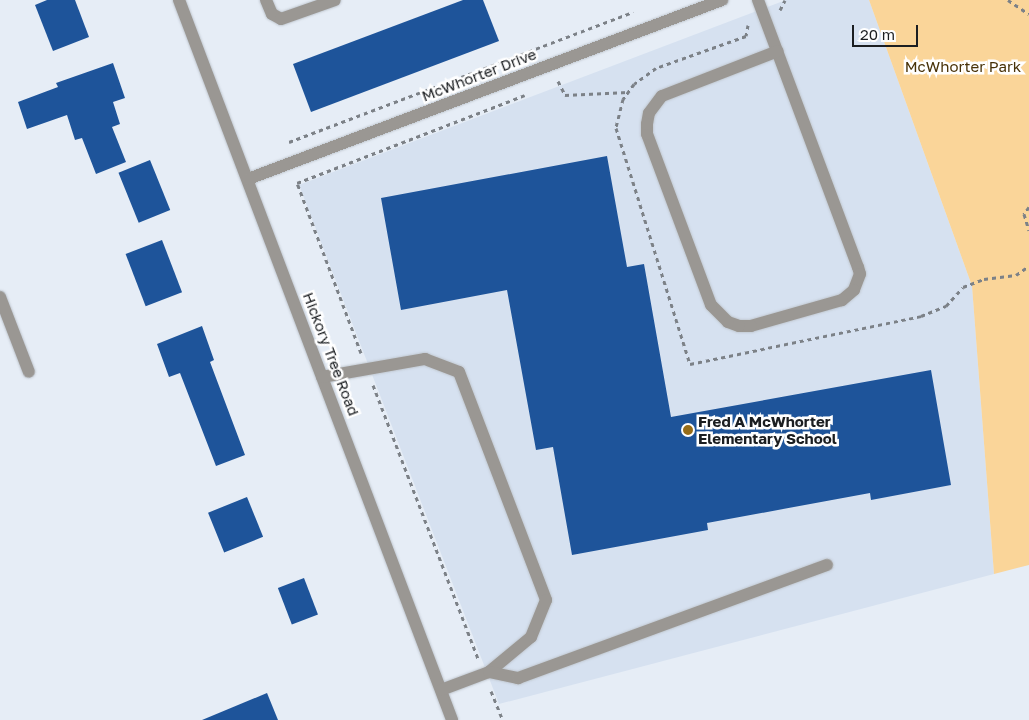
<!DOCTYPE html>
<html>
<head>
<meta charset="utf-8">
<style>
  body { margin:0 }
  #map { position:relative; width:1029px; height:720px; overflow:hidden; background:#e6edf6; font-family:"Golos Text",sans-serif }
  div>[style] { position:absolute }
  .built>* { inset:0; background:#d6e1f0 }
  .green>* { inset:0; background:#fad599 }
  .building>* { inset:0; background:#1e549a; transform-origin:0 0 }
  .path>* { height:3px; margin-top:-1.5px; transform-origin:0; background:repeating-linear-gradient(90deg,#7c8187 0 4px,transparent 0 8px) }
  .roads { filter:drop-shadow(0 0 1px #c1c8d0) drop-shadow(0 0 1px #c1c8d0) }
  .minor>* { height:12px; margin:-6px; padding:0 6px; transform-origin:6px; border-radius:6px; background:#9a9793 }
  .dots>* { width:14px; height:14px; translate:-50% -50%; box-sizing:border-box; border:2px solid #fff; border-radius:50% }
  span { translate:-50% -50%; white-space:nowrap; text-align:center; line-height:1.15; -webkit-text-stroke:5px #fff; paint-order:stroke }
  .park-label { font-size:15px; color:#483208 }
  .street-label { font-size:15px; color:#1b1e21 }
  .poi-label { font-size:15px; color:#1b1e21; font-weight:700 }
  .left { translate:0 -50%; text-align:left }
  .scale { position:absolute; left:852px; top:25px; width:66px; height:22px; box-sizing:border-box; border:2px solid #1b1e21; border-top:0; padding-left:6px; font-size:15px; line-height:18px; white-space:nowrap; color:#1b1e21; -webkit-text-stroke:4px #fff; paint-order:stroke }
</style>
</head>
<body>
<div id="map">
  <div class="built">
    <div style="clip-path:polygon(786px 0,869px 0,972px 286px,994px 574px,499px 704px,299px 185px)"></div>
  </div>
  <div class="green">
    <div style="clip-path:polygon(869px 0,1029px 0,1029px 565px,994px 574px,972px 286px)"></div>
  </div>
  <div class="building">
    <div style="clip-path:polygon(47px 0,75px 0,89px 37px,53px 51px,35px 5px)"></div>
    <div style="clip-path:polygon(463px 0,483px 0,499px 41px,311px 112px,293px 64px)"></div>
    <div style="clip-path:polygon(113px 63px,125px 98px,113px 102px,120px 124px,112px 127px,126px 162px,96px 174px,82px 138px,75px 140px,67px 115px,27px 129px,18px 102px,58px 87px,56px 83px)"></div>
    <div style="clip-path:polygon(607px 156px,627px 267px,644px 264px,671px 417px,931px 370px,951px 485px,871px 500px,870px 493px,707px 523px,708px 530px,572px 555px,553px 447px,536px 450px,507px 290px,401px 310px,381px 198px)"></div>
    <div style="left:150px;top:160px;width:54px;height:34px;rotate:68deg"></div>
    <div style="left:162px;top:240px;width:56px;height:39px;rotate:69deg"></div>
    <div style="clip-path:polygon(202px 326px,214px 360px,210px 362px,245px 455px,216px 466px,180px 373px,169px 377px,157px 344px)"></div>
    <div style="left:247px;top:497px;width:43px;height:42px;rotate:68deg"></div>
    <div style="left:304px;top:578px;width:39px;height:28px;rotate:69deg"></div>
    <div style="clip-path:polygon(267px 693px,278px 720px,202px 720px)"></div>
  </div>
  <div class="path">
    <div style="left:1008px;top:0;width:25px;rotate:34deg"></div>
    <div style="left:780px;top:10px;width:11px;rotate:-63deg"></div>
    <div style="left:748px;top:25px;width:11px;rotate:100deg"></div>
    <div style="left:746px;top:36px;width:96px;rotate:160.4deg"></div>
    <div style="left:656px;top:68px;width:27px;rotate:144deg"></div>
    <div style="left:634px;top:84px;width:19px;rotate:126deg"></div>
    <div style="left:623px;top:99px;width:30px;rotate:104deg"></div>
    <div style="left:616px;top:128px;width:247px;rotate:72.6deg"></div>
    <div style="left:690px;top:364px;width:236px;rotate:-11.7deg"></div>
    <div style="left:921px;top:316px;width:27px;rotate:-22deg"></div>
    <div style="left:946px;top:306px;width:25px;rotate:-48deg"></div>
    <div style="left:963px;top:287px;width:22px;rotate:-21deg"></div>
    <div style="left:984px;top:279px;width:32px;rotate:-7deg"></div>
    <div style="left:1016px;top:275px;width:16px;rotate:-35deg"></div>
    <div style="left:558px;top:81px;width:16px;rotate:63deg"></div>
    <div style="left:565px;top:95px;width:63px;rotate:-2.7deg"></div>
    <div style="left:289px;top:142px;width:368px;rotate:-20.7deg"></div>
    <div style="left:1029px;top:207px;width:9px;rotate:126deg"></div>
    <div style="left:1024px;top:214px;width:17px;rotate:73deg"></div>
    <div style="left:361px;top:353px;width:182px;rotate:-110.6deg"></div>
    <div style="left:297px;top:183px;width:244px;rotate:-21.1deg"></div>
    <div style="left:373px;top:385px;width:293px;rotate:69deg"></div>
    <div style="left:491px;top:691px;width:31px;rotate:68deg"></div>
  </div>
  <div class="roads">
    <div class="minor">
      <div style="left:179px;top:0;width:770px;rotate:69.23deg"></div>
      <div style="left:266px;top:0;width:15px;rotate:67deg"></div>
      <div style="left:272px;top:14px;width:10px;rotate:29deg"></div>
      <div style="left:281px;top:19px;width:57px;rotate:-19.4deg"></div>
      <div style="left:758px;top:0;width:285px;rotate:69.5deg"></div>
      <div style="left:858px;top:267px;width:7px;rotate:74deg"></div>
      <div style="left:860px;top:274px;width:17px;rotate:111deg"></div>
      <div style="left:854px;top:290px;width:16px;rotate:140deg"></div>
      <div style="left:842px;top:300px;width:95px;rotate:164.1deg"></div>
      <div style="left:751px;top:326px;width:12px;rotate:180deg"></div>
      <div style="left:739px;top:326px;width:12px;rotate:-160deg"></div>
      <div style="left:728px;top:322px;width:24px;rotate:-135deg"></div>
      <div style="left:711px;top:305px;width:183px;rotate:-110.5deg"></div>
      <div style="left:647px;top:134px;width:10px;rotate:-90deg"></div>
      <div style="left:647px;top:124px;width:11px;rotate:-80deg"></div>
      <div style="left:649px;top:113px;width:21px;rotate:-53deg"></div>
      <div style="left:662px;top:96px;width:124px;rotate:-21.2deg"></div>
      <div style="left:248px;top:179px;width:507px;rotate:-20.69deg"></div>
      <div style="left:0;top:297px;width:80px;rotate:68.9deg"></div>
      <div style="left:322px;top:377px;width:105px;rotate:-9.9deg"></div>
      <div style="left:425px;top:359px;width:36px;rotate:21deg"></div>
      <div style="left:459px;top:372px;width:244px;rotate:69.1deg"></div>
      <div style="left:546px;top:600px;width:40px;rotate:112deg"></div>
      <div style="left:531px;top:637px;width:55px;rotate:140.2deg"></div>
      <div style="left:489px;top:672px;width:51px;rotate:159.4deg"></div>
      <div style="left:489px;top:672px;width:30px;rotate:12deg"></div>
      <div style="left:518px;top:678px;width:329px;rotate:-20.1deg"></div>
    </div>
  </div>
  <div class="dots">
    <div style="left:688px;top:430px;background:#966c18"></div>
  </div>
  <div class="park-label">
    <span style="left:963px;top:67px">McWhorter Park</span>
  </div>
  <div class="street-label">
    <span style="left:479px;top:75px;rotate:-21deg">McWhorter Drive</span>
    <span style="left:331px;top:354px;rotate:69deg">Hickory Tree Road</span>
  </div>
  <div class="poi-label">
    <span class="left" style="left:698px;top:430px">Fred A McWhorter<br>Elementary School</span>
  </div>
  <div class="scale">20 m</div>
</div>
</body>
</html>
